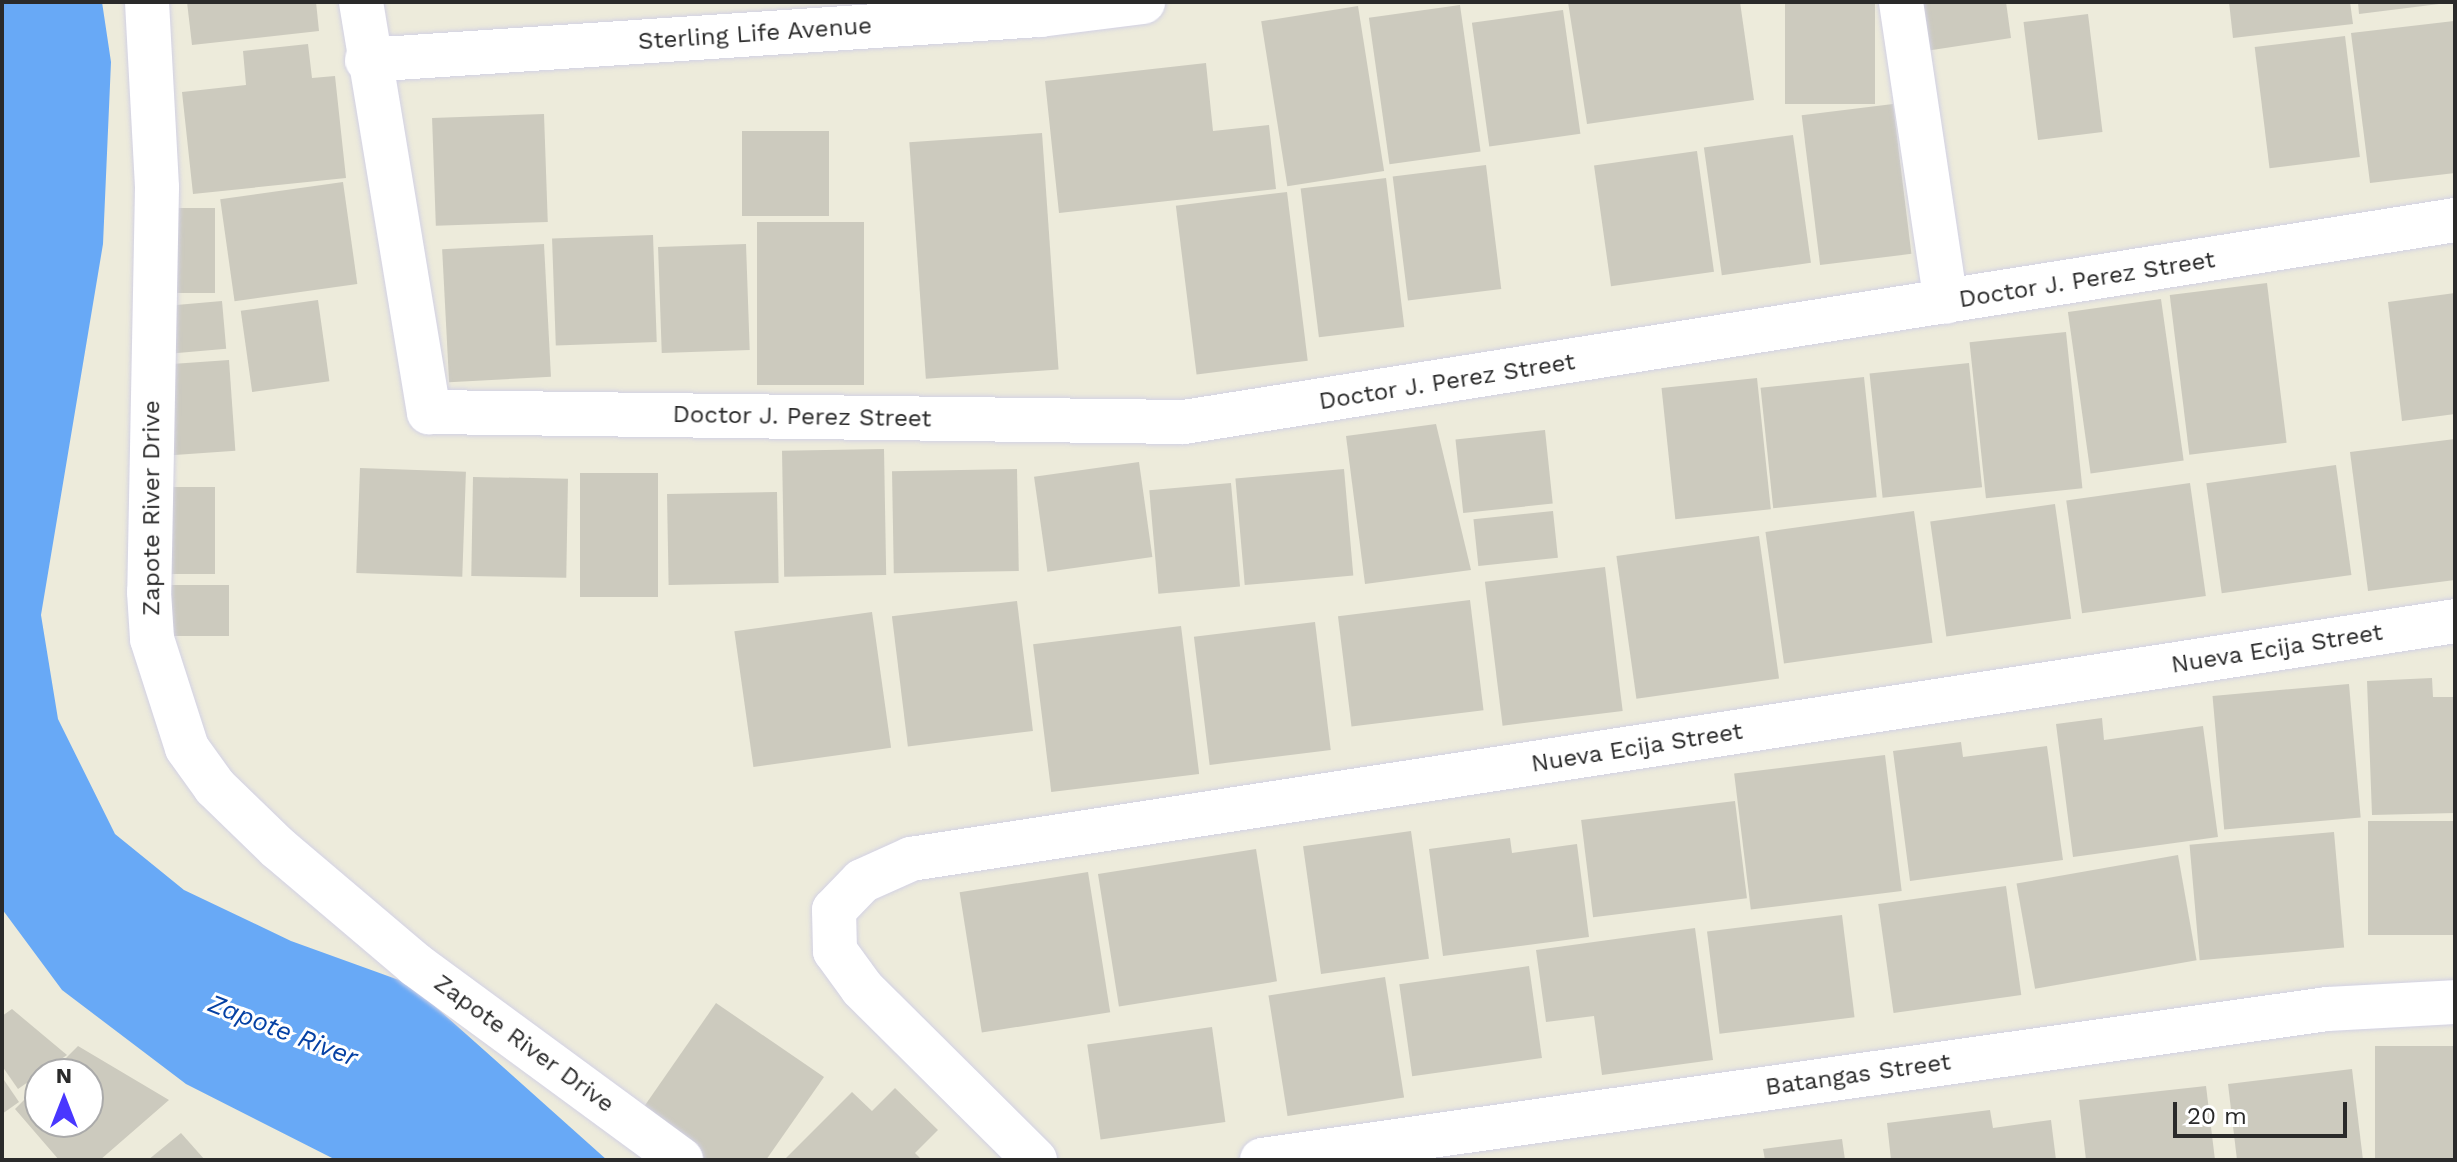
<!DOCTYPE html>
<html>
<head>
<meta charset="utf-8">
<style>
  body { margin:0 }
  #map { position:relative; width:2457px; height:1162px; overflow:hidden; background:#edebdb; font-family:"Work Sans",sans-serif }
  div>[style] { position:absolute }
  .water>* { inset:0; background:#68a9f6 }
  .building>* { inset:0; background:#cccabe; transform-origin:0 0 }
  .roads { filter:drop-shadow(0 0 2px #d2d1e4) drop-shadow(0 0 2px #d2d1e4) }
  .minor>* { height:44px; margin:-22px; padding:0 22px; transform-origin:22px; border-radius:22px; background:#fff }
  .secondary>* { height:44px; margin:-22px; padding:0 22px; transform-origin:22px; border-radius:22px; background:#fff }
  span { translate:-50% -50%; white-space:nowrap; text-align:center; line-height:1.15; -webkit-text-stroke:6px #fff; paint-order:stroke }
  .street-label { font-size:24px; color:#2a2a2a }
  .water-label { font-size:26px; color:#0541a4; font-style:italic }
  .frame { position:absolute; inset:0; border:4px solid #2a2a2a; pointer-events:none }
  .north { position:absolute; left:24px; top:1058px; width:80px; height:80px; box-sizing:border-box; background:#fff; border:2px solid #aaa; border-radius:50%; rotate:0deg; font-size:22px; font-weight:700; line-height:32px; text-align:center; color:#2a2a2a }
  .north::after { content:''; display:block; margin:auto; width:28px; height:36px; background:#4937ff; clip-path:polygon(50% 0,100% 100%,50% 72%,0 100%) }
  .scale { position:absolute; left:2173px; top:1102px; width:174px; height:36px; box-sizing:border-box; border:4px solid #2a2a2a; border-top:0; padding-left:10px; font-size:24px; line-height:28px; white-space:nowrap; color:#2a2a2a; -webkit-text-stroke:6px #fff; paint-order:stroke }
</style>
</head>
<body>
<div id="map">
  <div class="water">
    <div style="clip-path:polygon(2px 2px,102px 2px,111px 62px,103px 244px,41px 615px,58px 719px,115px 834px,184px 890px,291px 941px,410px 984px,607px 1160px,336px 1160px,186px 1084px,62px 990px,2px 909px)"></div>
  </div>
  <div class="building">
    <div style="clip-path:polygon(187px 2px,316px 2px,319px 31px,192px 45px)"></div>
    <div style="clip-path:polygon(1568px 2px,1740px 2px,1754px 100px,1587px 124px)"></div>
    <div style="left:1785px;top:2px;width:90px;height:102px"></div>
    <div style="clip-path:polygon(1912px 2px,2006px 2px,2011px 38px,1919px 52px)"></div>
    <div style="clip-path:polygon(2229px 2px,2350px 2px,2353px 24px,2233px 38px)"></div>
    <div style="clip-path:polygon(2358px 2px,2438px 2px,2439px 4px,2359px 14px)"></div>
    <div style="left:1460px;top:5px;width:148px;height:92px;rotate:82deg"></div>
    <div style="left:1358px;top:6px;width:167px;height:98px;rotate:81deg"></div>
    <div style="left:1563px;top:10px;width:125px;height:92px;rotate:82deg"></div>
    <div style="left:2088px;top:14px;width:119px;height:65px;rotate:83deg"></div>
    <div style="clip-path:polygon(2454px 21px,2455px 173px,2370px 183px,2351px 33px)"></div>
    <div style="left:2345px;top:36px;width:122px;height:91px;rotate:83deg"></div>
    <div style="clip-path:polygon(308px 44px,312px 78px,335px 76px,346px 178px,193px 194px,182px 92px,246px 85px,243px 51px)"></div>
    <div style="clip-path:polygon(1206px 63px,1213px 131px,1269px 125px,1276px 189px,1059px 213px,1045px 81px)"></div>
    <div style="left:1893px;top:104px;width:151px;height:92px;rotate:83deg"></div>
    <div style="left:544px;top:114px;width:108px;height:112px;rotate:88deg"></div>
    <div style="left:742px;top:131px;width:87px;height:85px"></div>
    <div style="left:1042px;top:133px;width:237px;height:133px;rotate:86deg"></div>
    <div style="left:1793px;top:135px;width:129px;height:90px;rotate:82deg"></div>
    <div style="left:1697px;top:151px;width:122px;height:104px;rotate:82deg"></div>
    <div style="left:1486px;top:165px;width:125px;height:94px;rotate:83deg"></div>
    <div style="left:1386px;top:178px;width:150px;height:86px;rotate:83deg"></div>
    <div style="left:343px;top:182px;width:103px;height:124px;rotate:82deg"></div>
    <div style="left:1287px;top:192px;width:170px;height:112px;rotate:83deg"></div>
    <div style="left:215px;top:208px;width:85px;height:66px;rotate:90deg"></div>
    <div style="left:864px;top:222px;width:163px;height:107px;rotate:90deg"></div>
    <div style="left:653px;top:235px;width:107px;height:101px;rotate:88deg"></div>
    <div style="left:544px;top:244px;width:133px;height:102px;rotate:87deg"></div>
    <div style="left:746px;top:244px;width:106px;height:88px;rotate:88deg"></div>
    <div style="left:2267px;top:283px;width:161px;height:98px;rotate:83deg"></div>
    <div style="clip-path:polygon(2455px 293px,2455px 414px,2402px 421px,2388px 302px)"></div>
    <div style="left:2161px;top:299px;width:163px;height:94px;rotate:82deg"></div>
    <div style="left:318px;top:300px;width:82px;height:78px;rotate:82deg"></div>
    <div style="left:222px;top:301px;width:48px;height:66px;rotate:85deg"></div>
    <div style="left:2066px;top:332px;width:157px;height:97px;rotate:84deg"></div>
    <div style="left:229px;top:360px;width:91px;height:68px;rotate:86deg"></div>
    <div style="left:1969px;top:363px;width:125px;height:100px;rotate:84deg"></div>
    <div style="left:1864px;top:377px;width:121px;height:104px;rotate:84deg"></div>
    <div style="left:1757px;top:378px;width:132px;height:96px;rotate:84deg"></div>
    <div style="clip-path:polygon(1436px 424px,1471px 570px,1365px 584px,1346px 436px)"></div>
    <div style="left:1545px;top:430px;width:74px;height:90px;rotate:84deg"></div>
    <div style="clip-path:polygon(2455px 439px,2455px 580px,2368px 591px,2350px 452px)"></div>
    <div style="left:884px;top:449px;width:126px;height:102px;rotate:89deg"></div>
    <div style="left:1139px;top:462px;width:96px;height:106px;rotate:82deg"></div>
    <div style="left:2336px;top:465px;width:111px;height:131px;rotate:82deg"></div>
    <div style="left:360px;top:468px;width:106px;height:105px;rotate:2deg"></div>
    <div style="left:1017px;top:469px;width:102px;height:125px;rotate:89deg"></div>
    <div style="left:1344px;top:469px;width:107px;height:109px;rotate:85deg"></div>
    <div style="left:658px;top:473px;width:124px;height:78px;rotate:90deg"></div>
    <div style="left:473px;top:477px;width:95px;height:99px;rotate:1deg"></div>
    <div style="left:1231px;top:483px;width:104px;height:82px;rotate:85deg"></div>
    <div style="left:2190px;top:483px;width:114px;height:125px;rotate:82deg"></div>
    <div style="left:143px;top:487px;width:72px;height:87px"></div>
    <div style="left:777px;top:492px;width:91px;height:110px;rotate:89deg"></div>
    <div style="left:2055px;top:504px;width:116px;height:126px;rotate:82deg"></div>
    <div style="left:1553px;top:511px;width:47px;height:80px;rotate:84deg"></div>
    <div style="left:1914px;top:511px;width:133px;height:150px;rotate:82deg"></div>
    <div style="left:1759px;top:536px;width:144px;height:144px;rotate:82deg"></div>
    <div style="left:1605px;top:567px;width:145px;height:121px;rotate:83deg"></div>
    <div style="left:229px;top:585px;width:51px;height:74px;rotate:90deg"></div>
    <div style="left:1470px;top:600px;width:111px;height:133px;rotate:83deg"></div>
    <div style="left:1017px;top:601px;width:131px;height:126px;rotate:83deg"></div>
    <div style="left:872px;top:612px;width:137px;height:139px;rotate:82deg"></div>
    <div style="left:1315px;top:622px;width:129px;height:122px;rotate:83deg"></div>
    <div style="left:1181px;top:626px;width:149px;height:149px;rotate:83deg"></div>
    <div style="clip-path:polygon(2432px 678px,2433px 697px,2455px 697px,2455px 813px,2372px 815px,2367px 681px)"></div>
    <div style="left:2349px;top:684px;width:134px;height:137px;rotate:85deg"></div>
    <div style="clip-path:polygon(2102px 718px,2104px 740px,2203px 726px,2218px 837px,2073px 857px,2056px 724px)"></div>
    <div style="clip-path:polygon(1961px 742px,1963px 757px,2047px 746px,2063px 860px,1910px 881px,1893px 751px)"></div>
    <div style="left:1885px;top:755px;width:137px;height:152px;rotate:83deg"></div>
    <div style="left:1735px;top:801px;width:98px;height:155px;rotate:83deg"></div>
    <div style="left:2455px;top:821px;width:114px;height:87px;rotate:90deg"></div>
    <div style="left:1411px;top:831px;width:129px;height:109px;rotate:82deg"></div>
    <div style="left:2334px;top:832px;width:116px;height:145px;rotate:85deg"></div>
    <div style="clip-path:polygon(1510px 838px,1512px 853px,1577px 844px,1589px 937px,1443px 956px,1429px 849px)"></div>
    <div style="left:1256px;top:849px;width:134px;height:160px;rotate:81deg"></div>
    <div style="left:2178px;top:855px;width:107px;height:164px;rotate:80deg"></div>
    <div style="left:1088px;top:872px;width:142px;height:130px;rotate:81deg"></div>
    <div style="left:2006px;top:886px;width:110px;height:129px;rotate:82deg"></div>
    <div style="left:1842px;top:915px;width:103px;height:136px;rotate:83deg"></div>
    <div style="clip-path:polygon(1695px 928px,1713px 1060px,1602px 1075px,1594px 1016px,1546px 1022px,1536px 950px)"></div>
    <div style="left:1529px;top:966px;width:93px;height:131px;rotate:82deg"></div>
    <div style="left:1385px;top:977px;width:122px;height:118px;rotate:81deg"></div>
    <div style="clip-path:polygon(716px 1003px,824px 1077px,766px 1160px,684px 1160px,632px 1124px)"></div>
    <div style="clip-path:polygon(12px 1009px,67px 1055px,18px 1089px,2px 1066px,2px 1016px)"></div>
    <div style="left:1212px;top:1027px;width:96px;height:126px;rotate:82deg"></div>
    <div style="clip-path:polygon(78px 1046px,169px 1100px,100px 1160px,59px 1160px,15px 1109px,40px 1084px,40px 1122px,88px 1122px,88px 1074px,50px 1074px)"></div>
    <div style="left:2455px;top:1046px;width:114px;height:80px;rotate:90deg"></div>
    <div style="clip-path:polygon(2352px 1069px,2363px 1160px,2237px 1160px,2228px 1084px)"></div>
    <div style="clip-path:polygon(2px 1077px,19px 1102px,2px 1114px)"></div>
    <div style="clip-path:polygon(2206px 1086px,2215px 1160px,2086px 1160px,2079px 1100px)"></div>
    <div style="clip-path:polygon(895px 1088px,938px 1130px,915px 1153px,922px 1160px,784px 1160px,852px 1092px,872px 1111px)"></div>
    <div style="clip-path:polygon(1990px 1110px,1993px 1128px,2051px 1120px,2056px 1160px,1891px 1160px,1887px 1123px)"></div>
    <div style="clip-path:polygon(181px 1133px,205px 1160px,148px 1160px)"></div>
    <div style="clip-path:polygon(1842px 1139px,1845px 1160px,1765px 1160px,1763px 1149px)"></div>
  </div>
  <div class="roads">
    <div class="minor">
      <div style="left:361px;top:2px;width:416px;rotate:80.6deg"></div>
      <div style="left:429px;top:412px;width:755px;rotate:0.76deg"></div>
      <div style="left:1184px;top:422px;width:1287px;rotate:-9.03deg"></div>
      <div style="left:1901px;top:2px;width:303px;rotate:81.5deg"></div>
      <div style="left:367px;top:60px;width:675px;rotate:-3.83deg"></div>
      <div style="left:1040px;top:15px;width:104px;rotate:-7.2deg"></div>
      <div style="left:1035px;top:1160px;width:244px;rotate:-135.2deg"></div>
      <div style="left:862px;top:988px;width:46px;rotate:-126.1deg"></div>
      <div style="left:835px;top:951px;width:41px;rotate:-91.4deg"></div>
      <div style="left:834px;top:910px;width:40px;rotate:-46deg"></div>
      <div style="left:862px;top:881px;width:54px;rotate:-24.2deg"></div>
      <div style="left:911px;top:859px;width:1562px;rotate:-8.76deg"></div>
      <div style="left:1262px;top:1160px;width:1076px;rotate:-8.07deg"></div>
      <div style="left:2327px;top:1009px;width:128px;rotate:-3.1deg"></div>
    </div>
    <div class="secondary">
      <div style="left:147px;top:2px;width:186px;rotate:86.9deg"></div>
      <div style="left:157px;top:188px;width:404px;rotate:91.1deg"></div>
      <div style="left:149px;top:592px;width:47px;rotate:86.3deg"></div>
      <div style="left:152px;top:639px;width:114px;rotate:72.2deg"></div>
      <div style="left:187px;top:748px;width:48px;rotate:54.3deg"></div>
      <div style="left:215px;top:787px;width:88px;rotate:44.1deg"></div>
      <div style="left:278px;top:848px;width:181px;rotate:40.3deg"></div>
      <div style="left:416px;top:965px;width:329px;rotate:36.3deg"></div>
    </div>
  </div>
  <div class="street-label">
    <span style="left:755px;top:34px;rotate:-4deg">Sterling Life Avenue</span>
    <span style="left:2087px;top:280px;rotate:-9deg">Doctor J. Perez Street</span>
    <span style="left:1447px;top:382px;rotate:-9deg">Doctor J. Perez Street</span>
    <span style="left:802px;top:417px;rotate:1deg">Doctor J. Perez Street</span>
    <span style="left:152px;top:508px;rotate:-90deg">Zapote River Drive</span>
    <span style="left:2277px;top:649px;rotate:-9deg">Nueva Ecija Street</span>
    <span style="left:1637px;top:748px;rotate:-9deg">Nueva Ecija Street</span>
    <span style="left:524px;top:1044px;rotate:36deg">Zapote River Drive</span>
    <span style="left:1858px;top:1075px;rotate:-8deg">Batangas Street</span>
  </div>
  <div class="water-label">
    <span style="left:283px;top:1031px;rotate:21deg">Zapote River</span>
  </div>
  <div class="frame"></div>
  <div class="north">N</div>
  <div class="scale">20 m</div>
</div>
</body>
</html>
